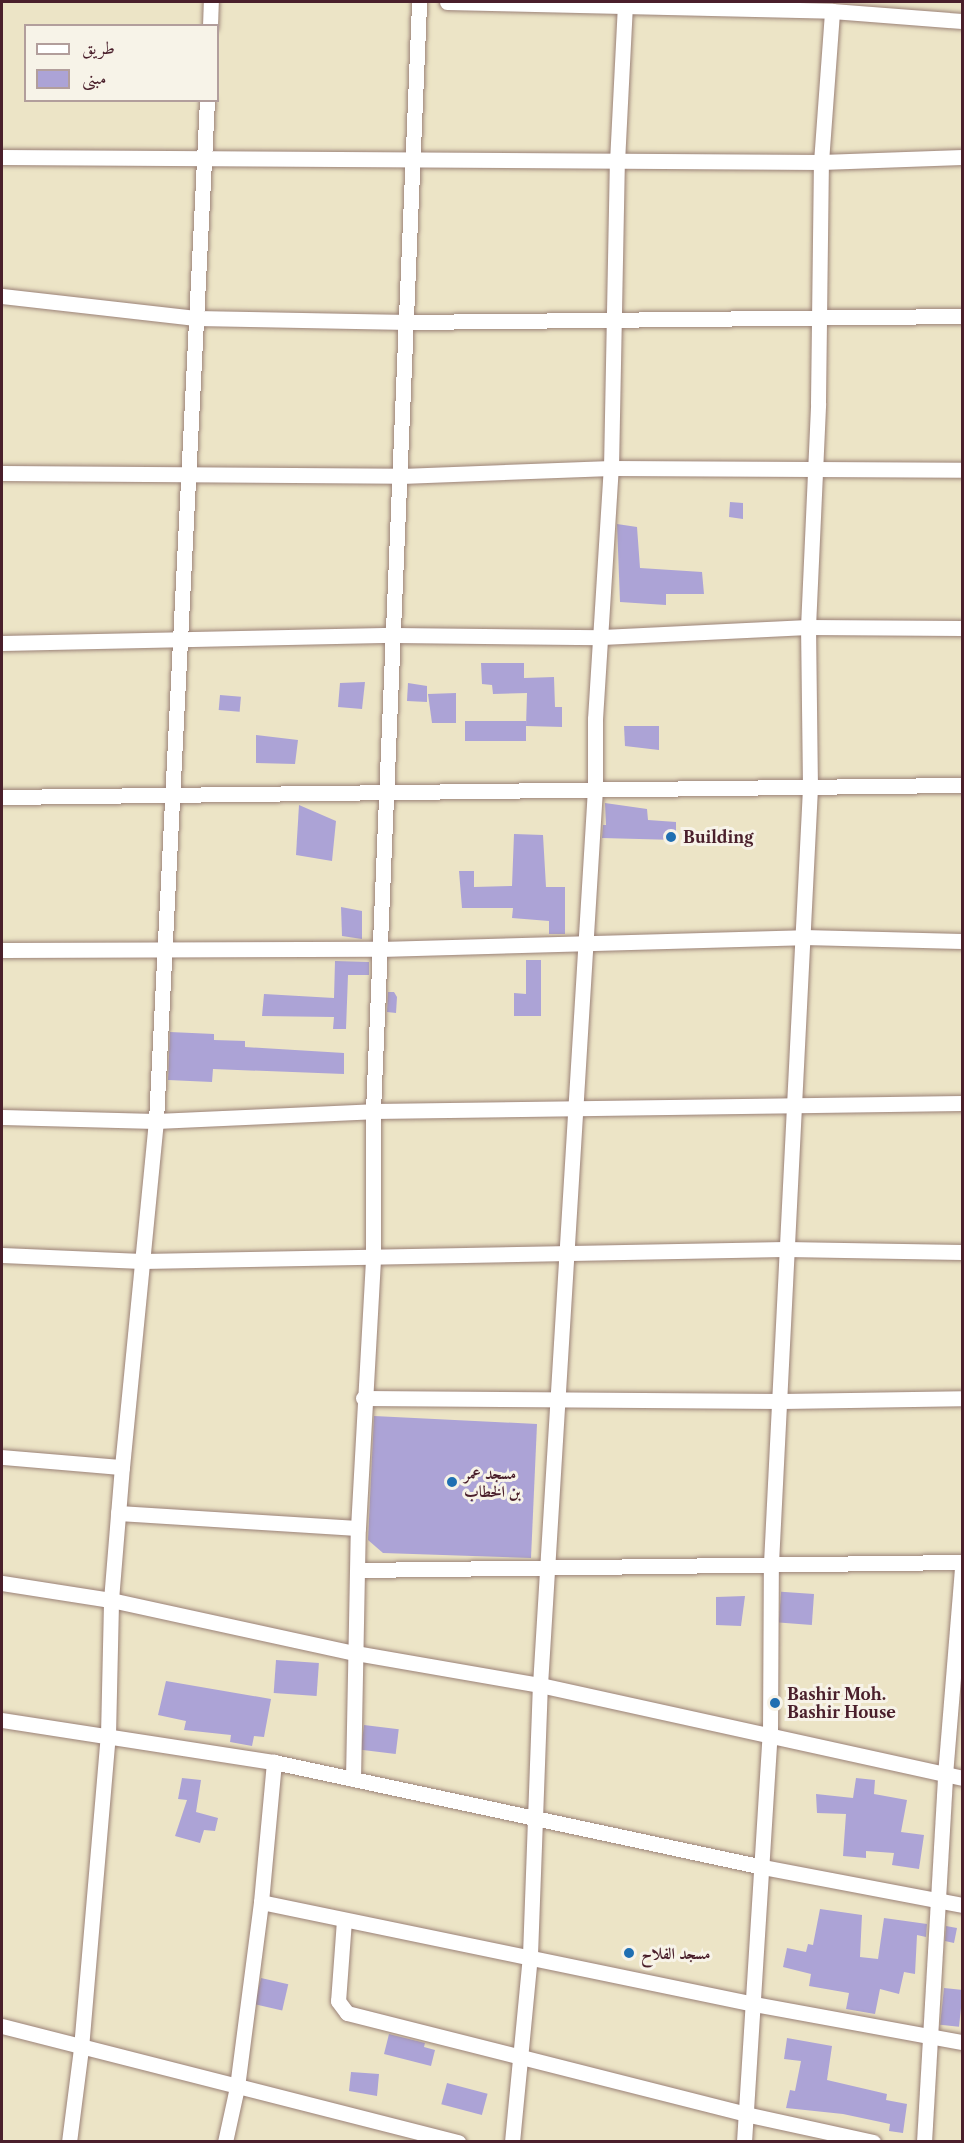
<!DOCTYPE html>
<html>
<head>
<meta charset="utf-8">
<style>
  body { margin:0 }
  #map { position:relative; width:964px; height:2143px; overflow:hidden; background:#ece4c6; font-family:"Libre Caslon Text",Amiri,serif }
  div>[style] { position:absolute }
  .building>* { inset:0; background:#aca3d6; transform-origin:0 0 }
  .roads { filter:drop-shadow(0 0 2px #9b8278) drop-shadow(0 0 2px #9b8278) }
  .street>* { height:15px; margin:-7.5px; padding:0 7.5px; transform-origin:7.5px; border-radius:7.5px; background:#fff }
  .dots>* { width:16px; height:16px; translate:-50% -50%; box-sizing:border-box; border:3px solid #f7f3e8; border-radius:50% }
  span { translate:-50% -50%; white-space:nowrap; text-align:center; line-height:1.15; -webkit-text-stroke:6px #f7f3e8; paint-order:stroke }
  .poi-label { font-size:16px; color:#4a1f2b; font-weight:700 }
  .left { translate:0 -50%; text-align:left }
  .frame { position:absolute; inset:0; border:3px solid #4a1f2b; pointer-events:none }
  .legend { position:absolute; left:24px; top:24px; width:195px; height:78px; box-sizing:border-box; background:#f7f3e8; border:2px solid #b29e9c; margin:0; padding:8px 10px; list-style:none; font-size:18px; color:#4a1f2b }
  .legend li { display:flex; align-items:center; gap:12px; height:30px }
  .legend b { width:30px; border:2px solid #b29e9c }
</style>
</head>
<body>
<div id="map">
  <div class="building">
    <div style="clip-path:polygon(730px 502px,743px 503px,743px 519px,729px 517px)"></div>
    <div style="clip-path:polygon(617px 524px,637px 527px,640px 568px,702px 572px,704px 594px,666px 594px,666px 605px,620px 602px)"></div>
    <div style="clip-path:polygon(481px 663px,524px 663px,524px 678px,554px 677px,555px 707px,562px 707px,562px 727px,526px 726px,527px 693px,493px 694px,492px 685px,482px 684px)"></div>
    <div style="clip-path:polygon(365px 682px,362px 709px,338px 707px,340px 683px)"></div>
    <div style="clip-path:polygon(408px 683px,427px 686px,427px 702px,407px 701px)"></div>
    <div style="clip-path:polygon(456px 693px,456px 723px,432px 723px,428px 694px)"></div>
    <div style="left:220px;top:695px;width:21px;height:15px;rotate:5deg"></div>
    <div style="left:465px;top:721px;width:61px;height:20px"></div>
    <div style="clip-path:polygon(624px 726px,659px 726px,659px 750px,625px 746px)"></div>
    <div style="clip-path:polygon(256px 735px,298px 740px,295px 764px,256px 763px)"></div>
    <div style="clip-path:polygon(605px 803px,647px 809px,648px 820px,676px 822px,676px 840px,602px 838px,603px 825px,606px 825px)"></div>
    <div style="clip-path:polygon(299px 805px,336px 821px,332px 861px,296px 855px)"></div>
    <div style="clip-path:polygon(514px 834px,543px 835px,546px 887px,565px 887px,565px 934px,549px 934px,549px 921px,512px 918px,513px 908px,462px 908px,459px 871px,474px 871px,474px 887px,512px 886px)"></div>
    <div style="clip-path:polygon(341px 907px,362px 911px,362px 939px,342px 936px)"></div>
    <div style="clip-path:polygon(526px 960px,541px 960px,541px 1016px,514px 1016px,514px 993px,526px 994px)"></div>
    <div style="clip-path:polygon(335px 961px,369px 962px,369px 975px,348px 975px,346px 1029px,333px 1029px,334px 1017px,262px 1016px,264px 994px,334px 998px)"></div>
    <div style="clip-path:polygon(388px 992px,394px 992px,397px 997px,396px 1013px,387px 1012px)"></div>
    <div style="clip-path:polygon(170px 1032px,214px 1034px,214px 1040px,245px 1041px,245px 1047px,344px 1053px,344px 1074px,213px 1069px,212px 1082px,168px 1080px)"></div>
    <div style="clip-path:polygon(374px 1416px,537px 1424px,531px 1558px,383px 1553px,368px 1540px)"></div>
    <div style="left:814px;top:1594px;width:31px;height:33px;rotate:94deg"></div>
    <div style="clip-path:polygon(745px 1596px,741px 1626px,716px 1625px,716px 1597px)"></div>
    <div style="left:276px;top:1660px;width:43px;height:33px;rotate:4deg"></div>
    <div style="clip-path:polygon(166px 1681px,271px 1699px,264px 1737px,254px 1736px,252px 1746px,230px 1742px,231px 1735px,184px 1730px,186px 1721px,158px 1715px)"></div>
    <div style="left:364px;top:1725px;width:35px;height:25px;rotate:7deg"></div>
    <div style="clip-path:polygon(182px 1778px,201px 1780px,196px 1812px,218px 1818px,215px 1831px,204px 1830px,200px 1843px,175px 1836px,187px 1800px,178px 1799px)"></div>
    <div style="clip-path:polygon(856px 1778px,875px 1780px,874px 1794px,907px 1800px,901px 1832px,924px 1835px,919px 1869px,892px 1865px,894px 1853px,866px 1851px,866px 1858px,843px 1856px,846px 1814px,817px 1813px,816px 1794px,853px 1798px)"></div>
    <div style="clip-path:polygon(820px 1909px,862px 1915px,860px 1957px,878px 1959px,884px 1918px,927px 1924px,926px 1937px,917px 1935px,915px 1974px,904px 1972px,899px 1994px,880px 1989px,875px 2014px,846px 2009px,849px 1993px,809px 1986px,811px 1974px,783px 1967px,787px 1948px,806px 1952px,808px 1944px,813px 1945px)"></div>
    <div style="clip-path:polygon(946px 1926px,957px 1928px,954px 1943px,945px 1941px)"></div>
    <div style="left:261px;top:1978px;width:28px;height:27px;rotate:13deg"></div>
    <div style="left:944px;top:1988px;width:19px;height:37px;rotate:6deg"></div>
    <div style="clip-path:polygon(389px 2034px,425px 2043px,424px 2047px,435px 2050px,431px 2066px,384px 2054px)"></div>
    <div style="clip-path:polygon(787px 2038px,832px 2046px,827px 2080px,887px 2094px,886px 2100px,907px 2104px,903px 2133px,889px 2131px,890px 2124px,843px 2114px,786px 2108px,790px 2090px,795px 2091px,801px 2061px,784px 2059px)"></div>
    <div style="clip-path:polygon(351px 2072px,379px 2074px,377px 2096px,349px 2091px)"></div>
    <div style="left:447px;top:2083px;width:42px;height:22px;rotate:15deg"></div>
  </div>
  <div class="roads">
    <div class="street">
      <div style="left:447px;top:2px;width:385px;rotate:1.3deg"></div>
      <div style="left:832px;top:11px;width:130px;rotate:4.4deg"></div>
      <div style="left:210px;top:26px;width:24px;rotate:-88deg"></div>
      <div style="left:2px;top:157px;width:819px;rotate:0.35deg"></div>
      <div style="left:821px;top:162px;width:141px;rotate:-2deg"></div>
      <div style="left:2px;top:296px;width:195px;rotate:6.5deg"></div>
      <div style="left:196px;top:318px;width:212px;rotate:1.1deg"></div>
      <div style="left:408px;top:322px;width:554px;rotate:-0.62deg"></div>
      <div style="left:2px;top:473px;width:399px;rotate:0.4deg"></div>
      <div style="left:401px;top:476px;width:210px;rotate:-2.2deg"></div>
      <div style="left:611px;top:468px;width:351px;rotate:0.3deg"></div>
      <div style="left:2px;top:643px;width:393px;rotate:-1.2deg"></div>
      <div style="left:395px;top:635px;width:207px;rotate:0.6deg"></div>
      <div style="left:602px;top:637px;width:206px;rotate:-2.8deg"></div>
      <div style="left:808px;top:627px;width:154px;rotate:0.4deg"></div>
      <div style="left:2px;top:797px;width:960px;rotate:-0.72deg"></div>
      <div style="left:2px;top:950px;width:378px;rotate:-0.2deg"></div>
      <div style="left:380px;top:949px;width:423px;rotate:-1.6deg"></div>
      <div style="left:803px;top:937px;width:159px;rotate:1.4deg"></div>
      <div style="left:2px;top:1117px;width:154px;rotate:1.5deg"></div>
      <div style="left:156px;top:1121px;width:217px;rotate:-2.6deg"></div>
      <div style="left:373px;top:1111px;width:589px;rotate:-0.78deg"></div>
      <div style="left:2px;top:1255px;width:140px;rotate:2.5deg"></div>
      <div style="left:142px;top:1261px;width:643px;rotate:-1.07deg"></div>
      <div style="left:785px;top:1249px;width:177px;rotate:1deg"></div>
      <div style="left:363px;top:1398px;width:418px;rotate:0.4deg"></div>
      <div style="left:781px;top:1401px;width:181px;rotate:-0.9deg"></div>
      <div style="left:2px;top:1457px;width:120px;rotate:4.8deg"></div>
      <div style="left:118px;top:1513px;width:240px;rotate:3.6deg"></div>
      <div style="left:358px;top:1570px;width:604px;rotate:-0.76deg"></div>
      <div style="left:2px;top:1583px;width:110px;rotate:8.9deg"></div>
      <div style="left:111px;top:1600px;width:250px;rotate:12.3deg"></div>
      <div style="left:355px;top:1653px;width:188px;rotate:9.8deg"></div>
      <div style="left:540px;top:1685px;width:432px;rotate:12.4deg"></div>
      <div style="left:2px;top:1720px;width:275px;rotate:8.8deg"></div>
      <div style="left:274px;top:1762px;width:500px;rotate:12.12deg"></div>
      <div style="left:763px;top:1867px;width:203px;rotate:10.8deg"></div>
      <div style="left:353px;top:1779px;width:251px;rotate:-88.9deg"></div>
      <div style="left:358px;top:1528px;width:270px;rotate:-86.8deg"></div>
      <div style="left:373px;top:1258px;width:147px;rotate:-90deg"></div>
      <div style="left:373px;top:1111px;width:1110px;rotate:-87.62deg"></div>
      <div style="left:261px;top:1902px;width:503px;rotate:11.69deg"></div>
      <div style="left:754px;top:2004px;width:211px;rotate:10.4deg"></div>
      <div style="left:344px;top:1920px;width:81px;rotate:94.2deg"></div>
      <div style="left:338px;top:2001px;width:15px;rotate:53deg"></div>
      <div style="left:347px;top:2013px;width:411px;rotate:14.2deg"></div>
      <div style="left:745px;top:2114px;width:131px;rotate:12.3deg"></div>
      <div style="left:2px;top:2026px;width:471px;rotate:14.3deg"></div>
      <div style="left:69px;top:2142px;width:95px;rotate:-82.7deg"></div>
      <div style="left:81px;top:2048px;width:314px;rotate:-85.1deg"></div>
      <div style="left:108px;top:1735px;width:135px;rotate:-88.7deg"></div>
      <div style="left:111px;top:1600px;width:133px;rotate:-85.3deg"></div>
      <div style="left:122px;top:1467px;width:348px;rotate:-84.4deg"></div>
      <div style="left:156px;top:1121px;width:1022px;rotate:-87.14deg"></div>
      <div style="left:225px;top:2142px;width:56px;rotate:-77.7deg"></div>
      <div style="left:237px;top:2087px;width:187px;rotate:-82.6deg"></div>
      <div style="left:261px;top:1902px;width:141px;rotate:-84.7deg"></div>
      <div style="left:512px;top:2142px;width:188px;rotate:-84.5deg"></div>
      <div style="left:530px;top:1955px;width:270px;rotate:-87.9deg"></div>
      <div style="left:540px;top:1685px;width:899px;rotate:-86.49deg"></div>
      <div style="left:595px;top:788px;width:69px;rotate:-90deg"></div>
      <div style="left:595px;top:719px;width:252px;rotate:-86.4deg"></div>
      <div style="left:611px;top:468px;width:306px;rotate:-88.9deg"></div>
      <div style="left:617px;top:162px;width:160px;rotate:-87.1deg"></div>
      <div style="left:744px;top:2142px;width:409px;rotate:-86.4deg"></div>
      <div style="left:770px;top:1734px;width:171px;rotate:-89.7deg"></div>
      <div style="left:771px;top:1563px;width:776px;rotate:-87.12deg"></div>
      <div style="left:810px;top:788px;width:161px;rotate:-90.7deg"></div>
      <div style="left:808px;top:627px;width:224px;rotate:-87.4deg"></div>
      <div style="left:818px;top:403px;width:241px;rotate:-89.3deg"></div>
      <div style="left:821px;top:162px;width:151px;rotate:-85.8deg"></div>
      <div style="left:924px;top:2142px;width:368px;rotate:-86.7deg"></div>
      <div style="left:945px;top:1775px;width:206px;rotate:-85.3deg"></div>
    </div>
  </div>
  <div class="dots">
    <div style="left:671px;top:837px;background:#1f6fb2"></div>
    <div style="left:452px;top:1482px;background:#1f6fb2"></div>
    <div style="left:775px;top:1703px;background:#1f6fb2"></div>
    <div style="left:629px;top:1953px;background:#1f6fb2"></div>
  </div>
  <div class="poi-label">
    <span class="left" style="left:683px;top:837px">Building</span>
    <span class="left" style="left:464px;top:1482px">مسجد عمر<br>بن الخطاب</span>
    <span class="left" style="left:787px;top:1703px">Bashir Moh.<br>Bashir House</span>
    <span class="left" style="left:641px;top:1953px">مسجد الفلاح</span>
  </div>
  <div class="frame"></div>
  <ul class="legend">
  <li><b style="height:8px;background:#fff"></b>طريق</li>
  <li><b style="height:16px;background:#aca3d6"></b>مبنى</li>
  </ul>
</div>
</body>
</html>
